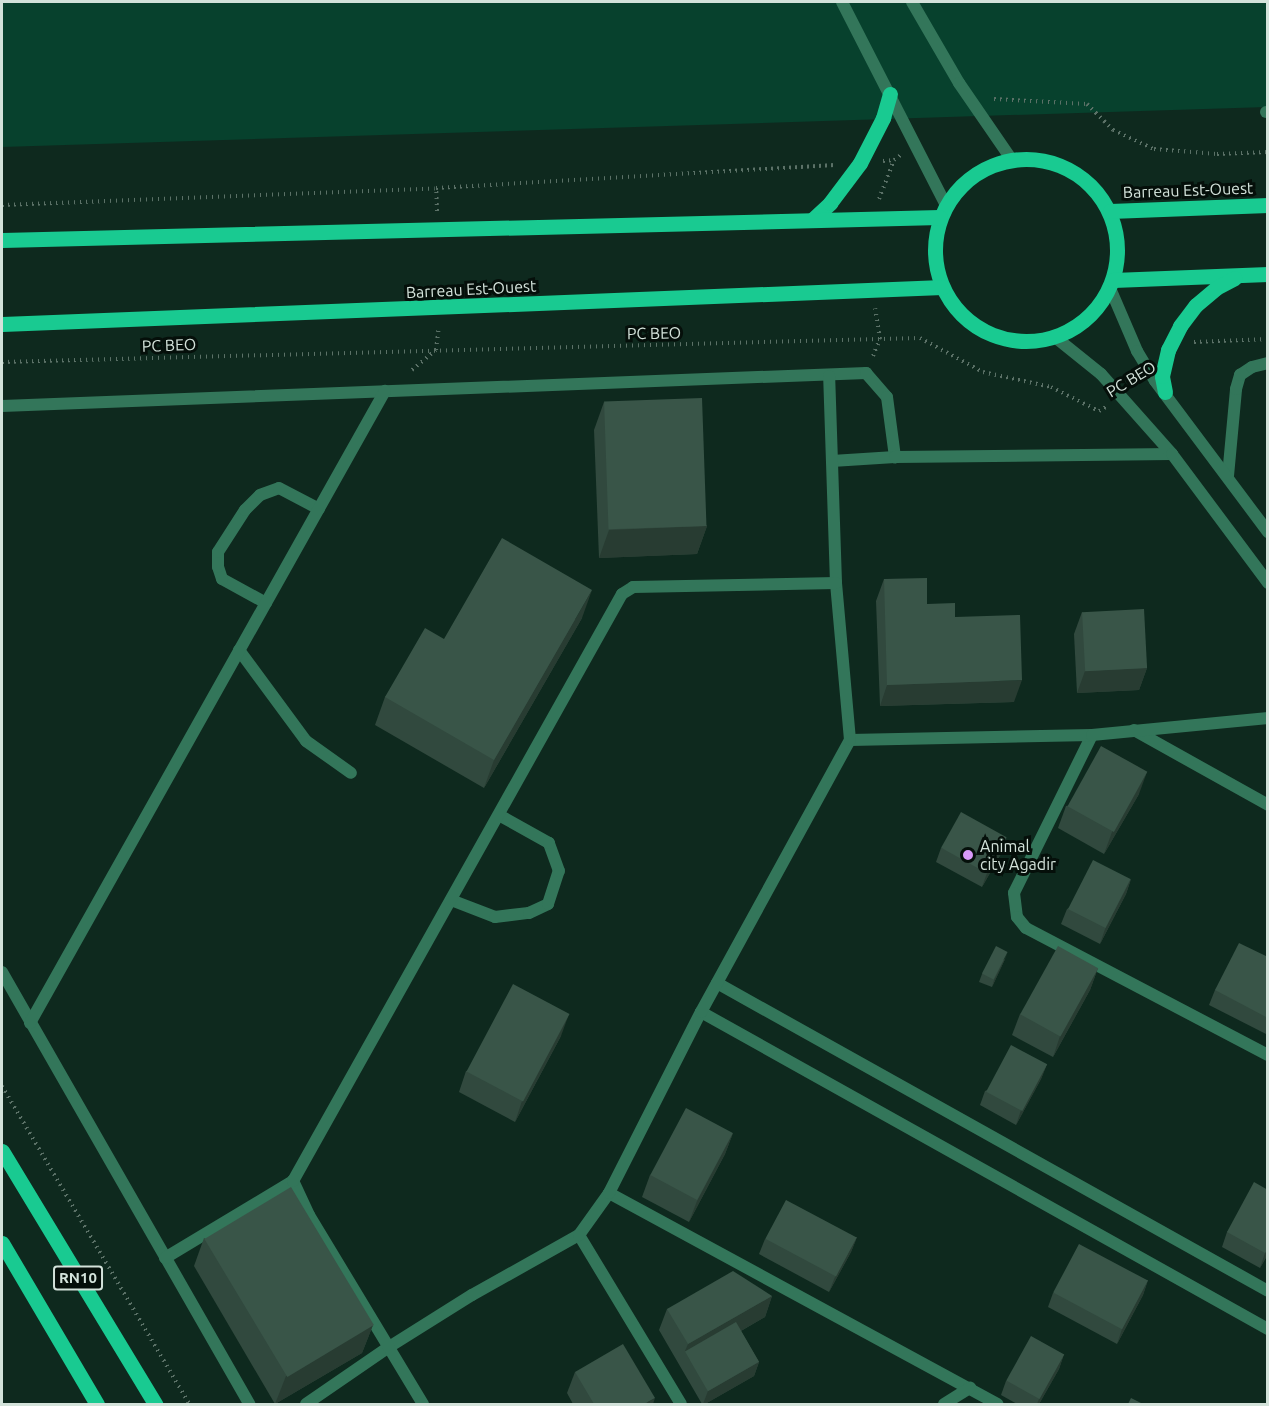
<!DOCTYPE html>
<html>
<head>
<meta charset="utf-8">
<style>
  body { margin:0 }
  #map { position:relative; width:1269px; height:1406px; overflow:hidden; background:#0e291e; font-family:Ubuntu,sans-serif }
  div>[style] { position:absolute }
  .green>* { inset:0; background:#07412d }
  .path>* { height:4px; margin-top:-2px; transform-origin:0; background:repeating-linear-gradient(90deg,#5b7167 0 1.5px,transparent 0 6px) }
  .service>* { height:12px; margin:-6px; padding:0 6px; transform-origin:6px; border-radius:6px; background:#33765a }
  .minor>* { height:12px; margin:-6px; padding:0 6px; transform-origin:6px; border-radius:6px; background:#33765a }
  .tertiary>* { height:12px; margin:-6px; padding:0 6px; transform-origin:6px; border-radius:6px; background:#33765a }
  .primary>* { height:15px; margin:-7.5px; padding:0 7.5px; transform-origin:7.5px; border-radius:7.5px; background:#19ca91 }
  .primary>.ring { margin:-7.5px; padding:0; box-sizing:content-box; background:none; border:15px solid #19ca91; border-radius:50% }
  .wall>* { inset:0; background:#31493e }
  .shaded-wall>* { inset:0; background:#283c32 }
  .building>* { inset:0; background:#395548; transform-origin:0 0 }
  .dots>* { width:16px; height:16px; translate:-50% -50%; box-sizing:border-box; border:3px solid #050f0a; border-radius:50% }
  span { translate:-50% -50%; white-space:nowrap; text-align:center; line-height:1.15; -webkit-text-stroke:6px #050f0a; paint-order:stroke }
  .shield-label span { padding:2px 4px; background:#050f0a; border:2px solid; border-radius:4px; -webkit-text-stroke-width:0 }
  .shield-label { font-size:15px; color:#d3e2da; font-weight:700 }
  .street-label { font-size:16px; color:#d3e2da }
  .poi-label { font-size:16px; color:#d3e2da }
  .left { translate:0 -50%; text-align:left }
  .frame { position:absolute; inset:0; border:3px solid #d3e2da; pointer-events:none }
</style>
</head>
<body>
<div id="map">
  <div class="green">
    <div style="clip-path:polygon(2px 2px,1267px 2px,1267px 107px,2px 147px)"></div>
  </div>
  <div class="path">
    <div style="left:994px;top:99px;width:93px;rotate:3.1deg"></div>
    <div style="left:1087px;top:104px;width:37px;rotate:45deg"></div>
    <div style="left:1113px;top:130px;width:45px;rotate:24.9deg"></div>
    <div style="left:1154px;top:149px;width:63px;rotate:4.5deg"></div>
    <div style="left:1217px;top:154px;width:51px;rotate:-2.2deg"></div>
    <div style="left:883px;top:161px;width:11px;rotate:-5deg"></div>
    <div style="left:894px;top:160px;width:9px;rotate:-36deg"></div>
    <div style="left:879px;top:199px;width:42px;rotate:-69deg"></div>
    <div style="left:2px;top:205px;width:433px;rotate:-2.2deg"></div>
    <div style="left:437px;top:211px;width:23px;rotate:-92deg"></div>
    <div style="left:436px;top:188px;width:399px;rotate:-3.3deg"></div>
    <div style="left:1194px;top:342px;width:74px;rotate:-2.3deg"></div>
    <div style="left:873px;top:356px;width:18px;rotate:-68deg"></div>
    <div style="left:880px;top:339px;width:31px;rotate:-99deg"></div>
    <div style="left:2px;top:362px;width:918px;rotate:-1.5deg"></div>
    <div style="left:920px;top:338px;width:72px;rotate:28.4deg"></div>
    <div style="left:983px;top:372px;width:70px;rotate:12.4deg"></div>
    <div style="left:1051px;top:387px;width:54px;rotate:26.6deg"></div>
    <div style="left:1099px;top:411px;width:8px;rotate:-30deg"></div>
    <div style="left:412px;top:370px;width:31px;rotate:-40deg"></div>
    <div style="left:436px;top:350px;width:23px;rotate:-83deg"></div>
    <div style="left:2px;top:1086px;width:369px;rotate:59.5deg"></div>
  </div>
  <div class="service">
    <div style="left:1266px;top:112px;width:2px"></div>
    <div style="left:266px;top:603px;width:50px;rotate:-151.4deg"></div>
    <div style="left:222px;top:579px;width:13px;rotate:-108deg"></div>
    <div style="left:218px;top:567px;width:15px;rotate:-90deg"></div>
    <div style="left:218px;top:552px;width:50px;rotate:-57.3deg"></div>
    <div style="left:245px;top:510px;width:21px;rotate:-45deg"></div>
    <div style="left:260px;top:495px;width:20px;rotate:-20deg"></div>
    <div style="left:279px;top:488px;width:45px;rotate:27.7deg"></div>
    <div style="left:239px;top:650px;width:113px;rotate:53.6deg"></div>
    <div style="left:306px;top:741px;width:55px;rotate:35.4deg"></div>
    <div style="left:451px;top:900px;width:47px;rotate:21.1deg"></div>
    <div style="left:495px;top:917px;width:34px;rotate:-7deg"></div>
    <div style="left:529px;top:913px;width:21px;rotate:-25deg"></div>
    <div style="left:548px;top:904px;width:35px;rotate:-72deg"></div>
    <div style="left:559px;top:871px;width:30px;rotate:-110deg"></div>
    <div style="left:549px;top:843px;width:57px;rotate:-150.8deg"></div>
  </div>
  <div class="minor">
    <div style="left:842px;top:2px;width:228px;rotate:62.9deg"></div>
    <div style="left:912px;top:2px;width:94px;rotate:59.9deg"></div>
    <div style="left:959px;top:83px;width:93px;rotate:55.5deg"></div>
    <div style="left:2px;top:406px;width:865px;rotate:-2.19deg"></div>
    <div style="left:866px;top:373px;width:32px;rotate:49deg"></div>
    <div style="left:887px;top:397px;width:61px;rotate:82.4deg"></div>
    <div style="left:832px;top:461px;width:63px;rotate:-3.6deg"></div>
    <div style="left:895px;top:457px;width:277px;rotate:-0.6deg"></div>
    <div style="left:1228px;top:476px;width:87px;rotate:-84.7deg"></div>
    <div style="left:1236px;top:389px;width:15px;rotate:-74deg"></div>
    <div style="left:1240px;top:375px;width:14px;rotate:-34deg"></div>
    <div style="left:1252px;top:367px;width:16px;rotate:-14deg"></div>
    <div style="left:1134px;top:730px;width:154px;rotate:29.2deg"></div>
    <div style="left:1092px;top:735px;width:176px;rotate:116.3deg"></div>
    <div style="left:1014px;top:893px;width:24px;rotate:83deg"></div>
    <div style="left:1017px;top:917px;width:14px;rotate:51deg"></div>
    <div style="left:1026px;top:928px;width:273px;rotate:27.7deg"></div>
    <div style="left:850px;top:740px;width:242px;rotate:-1.2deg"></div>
    <div style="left:1092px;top:735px;width:177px;rotate:-5.5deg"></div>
    <div style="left:2px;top:972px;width:498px;rotate:60.2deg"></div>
    <div style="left:717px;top:983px;width:631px;rotate:29.2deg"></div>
    <div style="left:701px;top:1012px;width:650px;rotate:29.21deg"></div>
    <div style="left:30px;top:1023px;width:725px;rotate:-60.68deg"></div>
    <div style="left:609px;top:1193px;width:442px;rotate:28.5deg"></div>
    <div style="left:579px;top:1235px;width:197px;rotate:58.9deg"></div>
    <div style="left:165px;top:1258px;width:149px;rotate:-31deg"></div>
    <div style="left:306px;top:1404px;width:101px;rotate:-34.5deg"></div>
    <div style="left:389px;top:1347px;width:98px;rotate:-32.1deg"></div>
    <div style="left:472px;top:1295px;width:123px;rotate:-29.3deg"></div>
    <div style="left:579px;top:1235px;width:52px;rotate:-54.5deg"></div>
    <div style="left:609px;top:1193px;width:203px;rotate:-63.1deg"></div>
    <div style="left:701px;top:1012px;width:310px;rotate:-61.3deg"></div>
    <div style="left:850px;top:740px;width:158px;rotate:-95.1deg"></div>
    <div style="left:836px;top:583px;width:207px;rotate:-91.9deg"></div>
    <div style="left:423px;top:1404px;width:221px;rotate:-121.1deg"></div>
    <div style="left:309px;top:1215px;width:38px;rotate:-115deg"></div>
    <div style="left:293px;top:1181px;width:673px;rotate:-60.73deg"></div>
    <div style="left:622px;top:594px;width:13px;rotate:-32deg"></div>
    <div style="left:633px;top:587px;width:203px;rotate:-1.1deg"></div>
    <div style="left:944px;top:1404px;width:31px;rotate:-32deg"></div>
  </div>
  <div class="tertiary">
    <div style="left:1110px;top:288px;width:69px;rotate:66.8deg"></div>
    <div style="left:1137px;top:351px;width:35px;rotate:59deg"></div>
    <div style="left:1155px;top:381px;width:189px;rotate:53.2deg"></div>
    <div style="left:1055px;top:337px;width:59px;rotate:38.8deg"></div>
    <div style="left:1101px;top:374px;width:107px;rotate:48.4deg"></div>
    <div style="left:1172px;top:454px;width:161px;rotate:53.3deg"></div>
  </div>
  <div class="primary">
    <div class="ring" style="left:935px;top:159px;width:167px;height:167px"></div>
    <div style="left:1110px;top:211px;width:158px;rotate:-2.2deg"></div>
    <div style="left:812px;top:220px;width:25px;rotate:-43deg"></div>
    <div style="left:830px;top:203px;width:50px;rotate:-53.1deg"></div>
    <div style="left:860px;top:163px;width:51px;rotate:-62.9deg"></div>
    <div style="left:883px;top:118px;width:25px;rotate:-74deg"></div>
    <div style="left:2px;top:240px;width:938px;rotate:-1.4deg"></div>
    <div style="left:1113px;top:280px;width:155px;rotate:-2.2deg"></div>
    <div style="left:2px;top:324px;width:941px;rotate:-2.25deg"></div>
    <div style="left:1165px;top:392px;width:16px;rotate:-101deg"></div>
    <div style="left:1162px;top:376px;width:27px;rotate:-77deg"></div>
    <div style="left:1168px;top:350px;width:27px;rotate:-63deg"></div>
    <div style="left:1180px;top:326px;width:26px;rotate:-53deg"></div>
    <div style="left:1196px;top:305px;width:26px;rotate:-40deg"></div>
    <div style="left:1216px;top:288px;width:21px;rotate:-28deg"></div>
    <div style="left:2px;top:1151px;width:296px;rotate:58.8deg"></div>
    <div style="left:2px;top:1243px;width:187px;rotate:59.5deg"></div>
  </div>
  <div class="wall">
    <div style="clip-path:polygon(604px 402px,707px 526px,697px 554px,599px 558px,594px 430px)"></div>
    <div style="clip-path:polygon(884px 579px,927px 604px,955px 617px,1014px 702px,880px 706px,876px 601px)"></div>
    <div style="clip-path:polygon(1082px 612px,1147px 668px,1139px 690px,1077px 693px,1074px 634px)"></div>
    <div style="clip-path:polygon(582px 618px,484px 788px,375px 725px,385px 697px,444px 639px)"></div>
    <div style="clip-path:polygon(1139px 794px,1104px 854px,1058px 828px,1066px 806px)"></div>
    <div style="clip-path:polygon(941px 848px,1002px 852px,982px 887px,936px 862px)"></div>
    <div style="clip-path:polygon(1131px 879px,1126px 894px,1100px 944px,1061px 924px,1067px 909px)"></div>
    <div style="clip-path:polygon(1268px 957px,1268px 1035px,1209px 1005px,1215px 990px)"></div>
    <div style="clip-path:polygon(1005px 959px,992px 987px,979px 982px,982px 974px)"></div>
    <div style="clip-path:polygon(1098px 968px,1090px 990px,1053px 1057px,1012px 1035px,1020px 1014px)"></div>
    <div style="clip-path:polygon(561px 1036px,515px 1122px,459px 1092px,466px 1071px)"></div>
    <div style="clip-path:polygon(1047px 1064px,1041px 1079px,1016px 1125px,980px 1105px,985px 1091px)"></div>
    <div style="clip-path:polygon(733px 1133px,725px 1154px,689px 1222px,642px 1197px,650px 1175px)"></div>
    <div style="clip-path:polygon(1268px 1190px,1268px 1254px,1260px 1268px,1222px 1247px,1227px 1232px)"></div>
    <div style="clip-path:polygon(857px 1237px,851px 1252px,829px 1292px,759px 1254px,765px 1239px)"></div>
    <div style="clip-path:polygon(204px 1238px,373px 1325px,362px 1353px,275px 1404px,194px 1266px)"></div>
    <div style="clip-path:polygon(1148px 1280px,1143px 1295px,1117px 1344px,1048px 1307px,1053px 1293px)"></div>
    <div style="clip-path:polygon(772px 1296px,765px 1317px,741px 1331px,759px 1362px,754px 1376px,705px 1404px,702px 1404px,659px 1330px,667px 1309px)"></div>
    <div style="clip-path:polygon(1064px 1354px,1059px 1369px,1039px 1404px,1017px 1404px,1001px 1395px,1006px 1381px)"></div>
    <div style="clip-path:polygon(575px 1372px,653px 1404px,573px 1404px,567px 1393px)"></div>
  </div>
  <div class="shaded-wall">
    <div style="clip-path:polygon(707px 526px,697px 554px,599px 558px,609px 530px)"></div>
    <div style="clip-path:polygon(592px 590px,582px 618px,484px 788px,494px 760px)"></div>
    <div style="clip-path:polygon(1147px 668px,1139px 690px,1077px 693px,1085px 671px)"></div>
    <div style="clip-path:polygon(1022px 680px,1014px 702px,880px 706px,887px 685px)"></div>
    <div style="clip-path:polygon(1147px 772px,1139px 794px,1104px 854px,1112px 832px)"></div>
    <div style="clip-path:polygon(1007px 837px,1002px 852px,982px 887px,987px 873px)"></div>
    <div style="clip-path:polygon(1131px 879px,1126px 894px,1100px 944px,1105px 929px)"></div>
    <div style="clip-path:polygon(1008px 952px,1005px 959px,992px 987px,994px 980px)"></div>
    <div style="clip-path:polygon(1098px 968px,1090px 990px,1053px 1057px,1060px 1036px)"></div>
    <div style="clip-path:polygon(569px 1014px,561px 1036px,515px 1122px,522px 1101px)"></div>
    <div style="clip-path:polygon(1047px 1064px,1041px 1079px,1016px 1125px,1021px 1110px)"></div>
    <div style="clip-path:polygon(733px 1133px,725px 1154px,689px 1222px,697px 1201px)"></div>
    <div style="clip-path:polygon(857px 1237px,851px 1252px,829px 1292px,835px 1277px)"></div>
    <div style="clip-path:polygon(1268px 1249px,1268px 1254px,1260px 1268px,1265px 1253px)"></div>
    <div style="clip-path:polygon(1148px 1280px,1143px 1295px,1117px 1344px,1122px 1329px)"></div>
    <div style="clip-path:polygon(772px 1296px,765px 1317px,690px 1360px,685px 1351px,688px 1344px)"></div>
    <div style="clip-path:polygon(373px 1325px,362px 1353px,275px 1404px,286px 1376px)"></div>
    <div style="clip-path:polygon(1064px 1354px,1059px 1369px,1039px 1404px,1037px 1404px,1039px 1399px)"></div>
    <div style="clip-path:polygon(759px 1362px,754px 1376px,705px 1404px,703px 1404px,708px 1391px)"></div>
    <div style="clip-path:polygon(655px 1398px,653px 1404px,644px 1404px)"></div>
  </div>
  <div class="building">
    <div style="left:702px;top:398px;width:128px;height:98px;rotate:88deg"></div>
    <div style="clip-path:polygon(502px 538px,592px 590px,494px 760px,385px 697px,425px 628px,444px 639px)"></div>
    <div style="clip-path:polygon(927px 578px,927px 604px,955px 603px,955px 617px,1020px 615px,1022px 680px,887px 685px,884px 579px)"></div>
    <div style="left:1144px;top:609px;width:59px;height:62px;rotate:87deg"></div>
    <div style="left:1101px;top:746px;width:53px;height:69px;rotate:29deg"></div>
    <div style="left:961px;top:812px;width:52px;height:41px;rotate:29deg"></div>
    <div style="left:1093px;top:860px;width:42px;height:55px;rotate:27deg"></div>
    <div style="clip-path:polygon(1239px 943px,1268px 957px,1268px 1018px,1215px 990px)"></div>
    <div style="left:996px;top:946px;width:13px;height:31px;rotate:27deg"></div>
    <div style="left:1058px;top:946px;width:46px;height:78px;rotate:29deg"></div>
    <div style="left:513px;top:984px;width:64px;height:99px;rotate:28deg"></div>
    <div style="left:1011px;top:1045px;width:41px;height:53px;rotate:28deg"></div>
    <div style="left:686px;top:1108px;width:53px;height:76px;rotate:28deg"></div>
    <div style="clip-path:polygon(1254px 1182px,1268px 1190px,1268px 1249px,1265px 1253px,1227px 1232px)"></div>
    <div style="left:291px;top:1187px;width:161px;height:101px;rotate:59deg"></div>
    <div style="left:786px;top:1200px;width:80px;height:44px;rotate:28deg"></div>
    <div style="left:1079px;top:1244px;width:78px;height:55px;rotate:28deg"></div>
    <div style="clip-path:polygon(733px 1271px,772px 1296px,688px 1344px,667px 1309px)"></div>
    <div style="left:736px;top:1322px;width:46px;height:59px;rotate:60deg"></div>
    <div style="left:1031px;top:1336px;width:38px;height:51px;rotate:29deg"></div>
    <div style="clip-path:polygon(623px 1344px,655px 1398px,644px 1404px,594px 1404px,575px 1372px)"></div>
    <div style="clip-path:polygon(1131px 1398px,1143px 1404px,1128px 1404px)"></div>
  </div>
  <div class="dots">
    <div style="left:968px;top:855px;background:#d89af8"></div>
  </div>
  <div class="shield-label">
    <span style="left:78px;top:1278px">RN10</span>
  </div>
  <div class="street-label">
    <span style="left:1188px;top:190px;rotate:-2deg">Barreau Est-Ouest</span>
    <span style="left:471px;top:289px;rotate:-3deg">Barreau Est-Ouest</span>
    <span style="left:654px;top:333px;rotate:-1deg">PC BEO</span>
    <span style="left:169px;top:345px;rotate:-2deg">PC BEO</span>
    <span style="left:1131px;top:379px;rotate:-31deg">PC BEO</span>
  </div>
  <div class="poi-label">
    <span class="left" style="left:980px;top:855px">Animal<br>city Agadir</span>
  </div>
  <div class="frame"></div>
</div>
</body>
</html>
